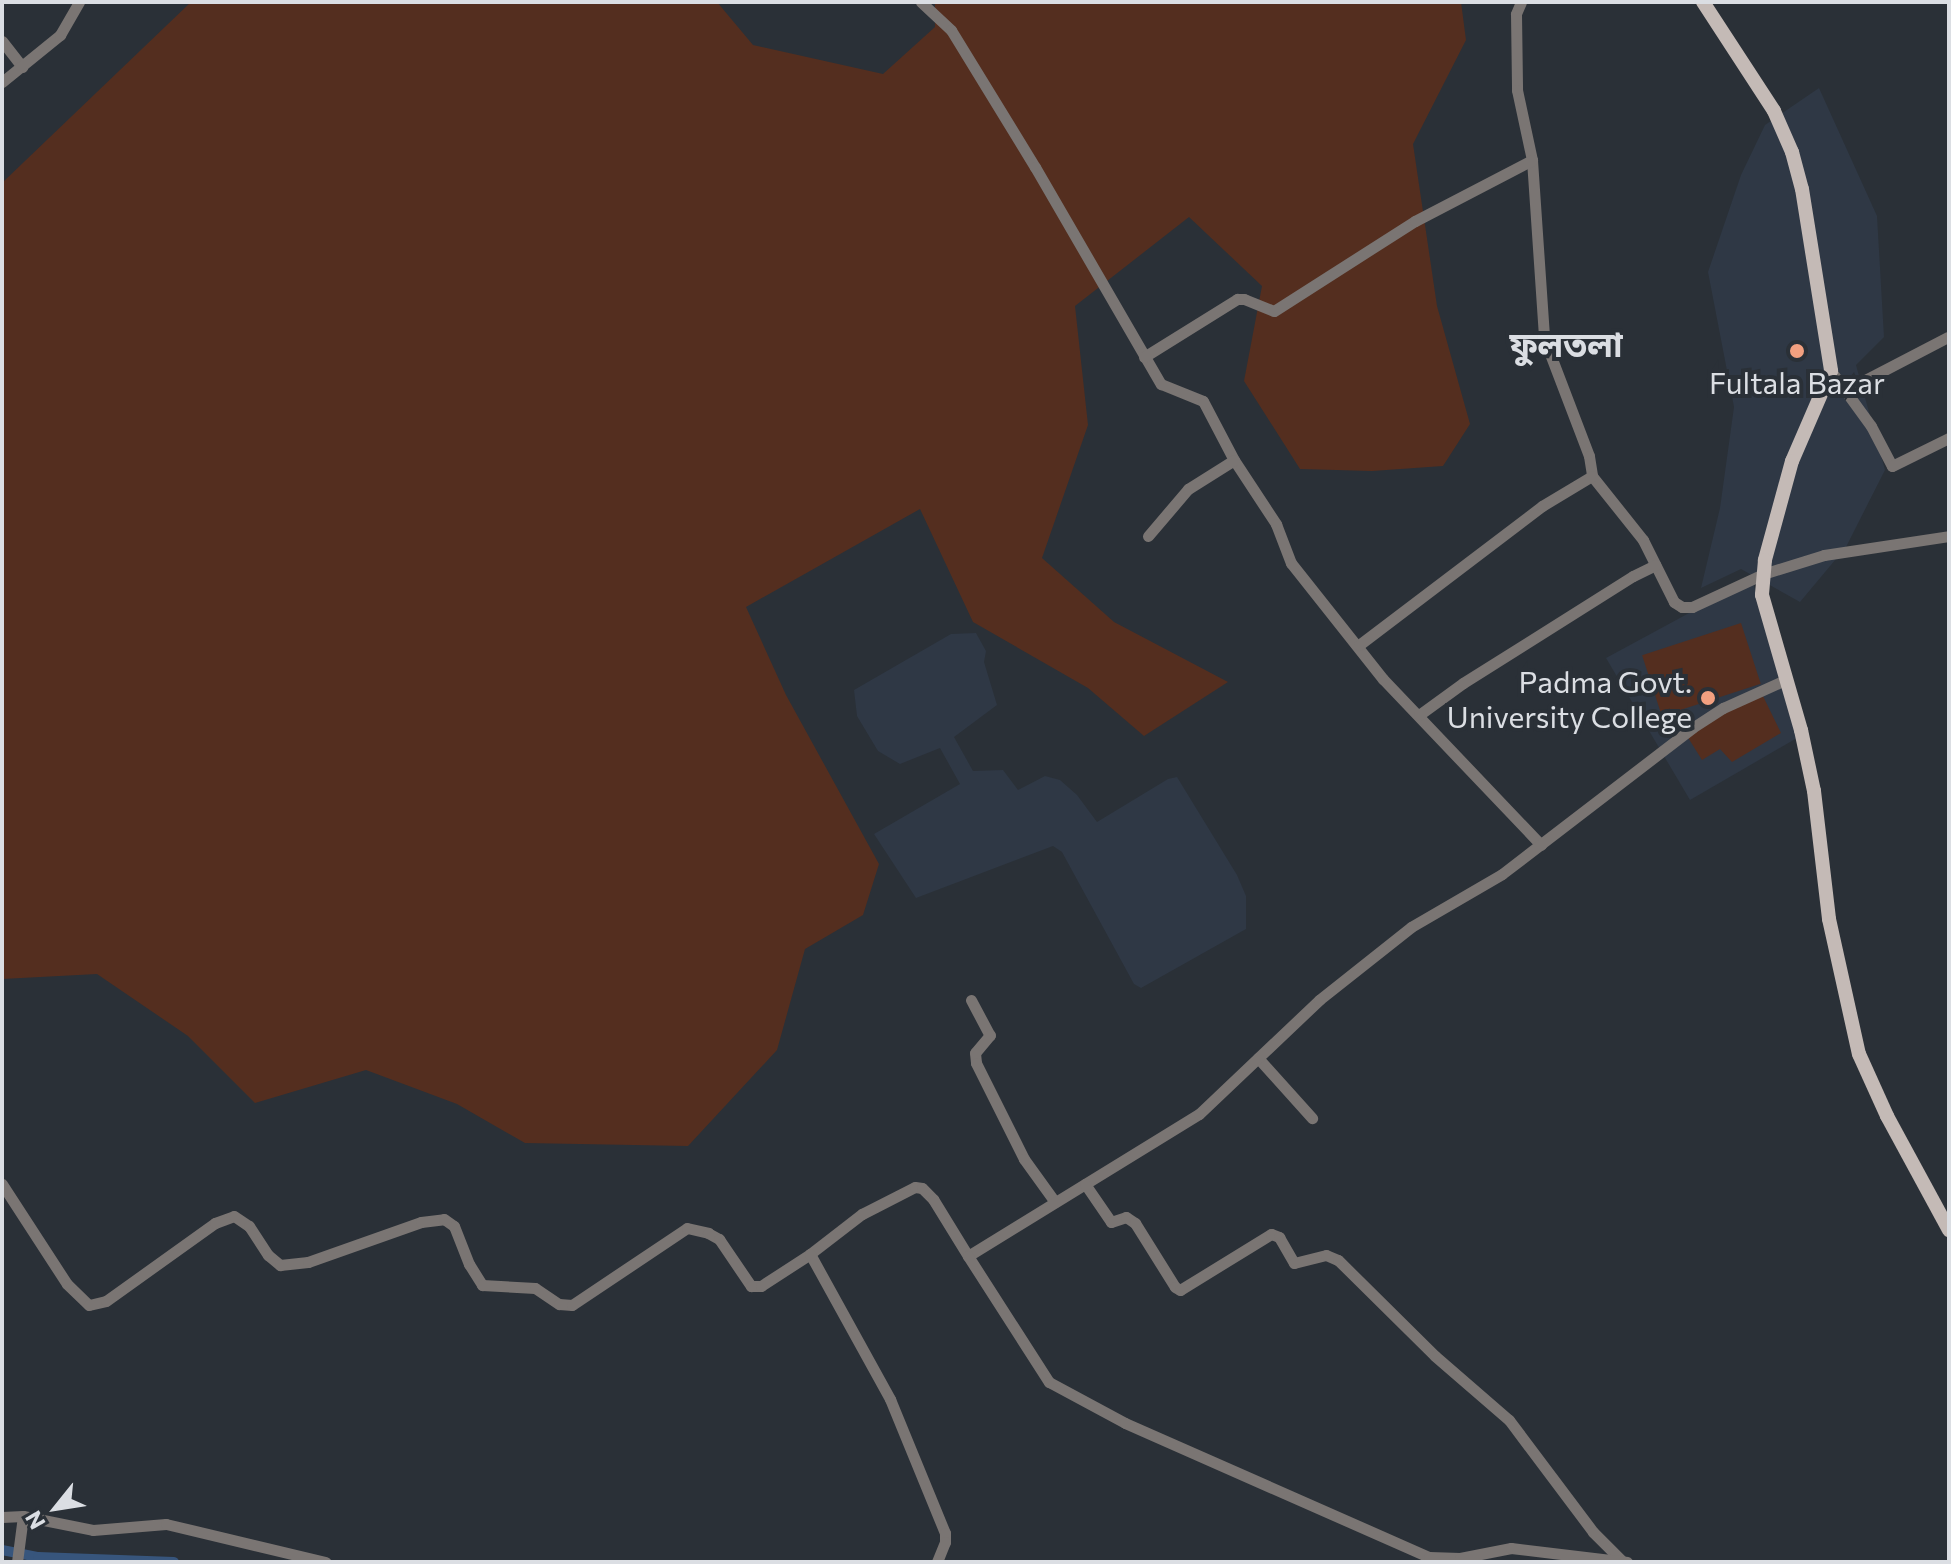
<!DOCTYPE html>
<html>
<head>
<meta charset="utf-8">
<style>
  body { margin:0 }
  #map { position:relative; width:1951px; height:1564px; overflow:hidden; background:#2a3037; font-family:Commissioner,"Noto Sans Bengali",sans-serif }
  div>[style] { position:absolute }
  .built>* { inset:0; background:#2f3845 }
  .green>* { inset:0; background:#542e1f; transform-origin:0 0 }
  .canal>* { height:10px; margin:-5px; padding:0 5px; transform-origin:5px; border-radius:5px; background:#37557c }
  .minor>* { height:11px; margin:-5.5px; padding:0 5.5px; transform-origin:5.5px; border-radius:5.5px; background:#7a7573 }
  .major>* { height:14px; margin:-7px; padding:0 7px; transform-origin:7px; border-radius:7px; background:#c4bab6 }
  .dots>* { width:22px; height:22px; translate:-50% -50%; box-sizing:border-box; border:4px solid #2a3037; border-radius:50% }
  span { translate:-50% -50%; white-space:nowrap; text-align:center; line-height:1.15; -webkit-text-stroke:8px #2a3037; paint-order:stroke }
  .poi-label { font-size:30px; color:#dbdee3 }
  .right { translate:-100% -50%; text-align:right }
  .quarter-label { font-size:34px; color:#dbdee3; font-weight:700 }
  .frame { position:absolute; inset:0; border:4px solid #dbdee3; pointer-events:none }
  .north { position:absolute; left:16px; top:1468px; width:80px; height:80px; -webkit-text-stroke:6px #2a3037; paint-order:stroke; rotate:240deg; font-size:22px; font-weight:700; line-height:32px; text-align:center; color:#dbdee3 }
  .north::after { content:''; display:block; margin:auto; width:28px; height:36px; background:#dbdee3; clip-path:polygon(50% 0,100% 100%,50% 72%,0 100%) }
</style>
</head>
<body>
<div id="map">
  <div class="built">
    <div style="clip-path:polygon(1819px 88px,1877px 216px,1884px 337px,1856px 365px,1885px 470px,1846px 547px,1800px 602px,1741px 569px,1701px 588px,1720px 508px,1734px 407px,1708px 272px,1741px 175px,1765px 125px)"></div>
    <div style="clip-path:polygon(1752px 579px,1797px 738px,1690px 800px,1606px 658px)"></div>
    <div style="clip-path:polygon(976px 633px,986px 651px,984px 662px,997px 705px,954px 737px,973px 771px,1003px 770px,1018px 790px,1045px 776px,1060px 780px,1077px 795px,1097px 822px,1168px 779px,1177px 777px,1237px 875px,1246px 896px,1246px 929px,1141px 988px,1134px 984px,1062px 852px,1053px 846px,916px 898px,874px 834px,960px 784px,940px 748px,900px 764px,878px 751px,857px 716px,854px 690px,951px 634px)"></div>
  </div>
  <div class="green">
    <div style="clip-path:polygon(191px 2px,717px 2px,753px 45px,883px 74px,935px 27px,935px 2px,1461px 2px,1466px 40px,1413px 144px,1437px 306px,1470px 424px,1443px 466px,1372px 471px,1300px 469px,1244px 381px,1262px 286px,1189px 217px,1075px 306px,1088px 425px,1042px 558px,1114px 622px,1228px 682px,1144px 736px,1088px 688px,973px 622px,920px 509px,746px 607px,786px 695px,879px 864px,863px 915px,805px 949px,777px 1050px,688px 1146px,525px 1143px,457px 1104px,366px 1070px,255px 1103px,188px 1036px,97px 974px,2px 979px,2px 183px)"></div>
    <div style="left:1741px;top:623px;width:64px;height:104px;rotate:72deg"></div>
    <div style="clip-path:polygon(1761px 692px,1781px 733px,1732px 762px,1720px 749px,1702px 760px,1687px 736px)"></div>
  </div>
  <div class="canal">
    <div style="left:2px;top:1550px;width:37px;rotate:11deg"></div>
    <div style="left:38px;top:1557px;width:136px;rotate:2.1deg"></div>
  </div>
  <div class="minor">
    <div style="left:921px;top:2px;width:41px;rotate:43deg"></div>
    <div style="left:951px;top:30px;width:161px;rotate:58.5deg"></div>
    <div style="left:1035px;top:167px;width:251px;rotate:59.9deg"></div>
    <div style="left:1161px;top:384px;width:45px;rotate:22deg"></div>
    <div style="left:1203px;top:401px;width:67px;rotate:62.3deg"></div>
    <div style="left:1234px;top:460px;width:77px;rotate:56.7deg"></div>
    <div style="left:1276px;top:524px;width:42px;rotate:69deg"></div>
    <div style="left:1291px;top:563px;width:148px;rotate:51.6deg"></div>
    <div style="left:1383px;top:679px;width:229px;rotate:46.4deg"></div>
    <div style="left:1521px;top:2px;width:13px;rotate:113deg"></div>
    <div style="left:1516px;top:14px;width:76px;rotate:89.2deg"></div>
    <div style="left:1517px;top:90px;width:72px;rotate:77.9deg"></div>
    <div style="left:1532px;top:160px;width:178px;rotate:86.1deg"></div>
    <div style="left:1544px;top:338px;width:126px;rotate:69.1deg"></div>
    <div style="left:1589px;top:456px;width:20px;rotate:81deg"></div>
    <div style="left:1592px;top:476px;width:82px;rotate:51.4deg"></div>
    <div style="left:1643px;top:540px;width:69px;rotate:63.4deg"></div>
    <div style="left:1674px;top:602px;width:9px;rotate:32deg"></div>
    <div style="left:1682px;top:607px;width:10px"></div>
    <div style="left:1692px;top:607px;width:78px;rotate:-24.9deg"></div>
    <div style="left:1763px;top:574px;width:64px;rotate:-17.3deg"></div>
    <div style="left:1824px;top:555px;width:126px;rotate:-8.6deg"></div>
    <div style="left:2px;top:41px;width:33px;rotate:52deg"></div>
    <div style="left:2px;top:82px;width:75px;rotate:-39deg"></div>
    <div style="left:60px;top:35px;width:38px;rotate:-60deg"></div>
    <div style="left:1144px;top:357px;width:110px;rotate:-31.9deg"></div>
    <div style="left:1237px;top:299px;width:7px"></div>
    <div style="left:1244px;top:299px;width:32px;rotate:22deg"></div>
    <div style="left:1274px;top:311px;width:167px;rotate:-32.6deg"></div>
    <div style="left:1415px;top:221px;width:132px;rotate:-27.5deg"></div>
    <div style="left:1831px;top:371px;width:68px;rotate:54deg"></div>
    <div style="left:1871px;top:426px;width:45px;rotate:62.3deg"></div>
    <div style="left:1892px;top:466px;width:64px;rotate:-26.2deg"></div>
    <div style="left:1846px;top:390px;width:115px;rotate:-27.5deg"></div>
    <div style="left:1148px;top:536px;width:62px;rotate:-49.6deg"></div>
    <div style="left:1188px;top:489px;width:54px;rotate:-32.2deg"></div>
    <div style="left:1359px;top:645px;width:230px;rotate:-37.2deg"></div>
    <div style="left:1542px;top:506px;width:58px;rotate:-31deg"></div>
    <div style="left:1419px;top:715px;width:54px;rotate:-36deg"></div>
    <div style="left:1463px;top:683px;width:201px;rotate:-32.2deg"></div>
    <div style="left:1633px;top:576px;width:25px;rotate:-26deg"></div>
    <div style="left:971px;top:1000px;width:40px;rotate:62deg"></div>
    <div style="left:990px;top:1035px;width:23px;rotate:130deg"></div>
    <div style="left:975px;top:1053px;width:10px;rotate:84deg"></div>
    <div style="left:976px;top:1063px;width:107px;rotate:63.4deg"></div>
    <div style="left:1024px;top:1159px;width:53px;rotate:54.2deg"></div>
    <div style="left:1258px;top:1058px;width:81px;rotate:48deg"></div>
    <div style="left:2px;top:1184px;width:119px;rotate:57deg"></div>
    <div style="left:67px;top:1284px;width:30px;rotate:44deg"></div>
    <div style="left:89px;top:1305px;width:17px;rotate:-13deg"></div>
    <div style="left:106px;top:1301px;width:134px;rotate:-35.6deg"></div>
    <div style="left:215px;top:1223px;width:20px;rotate:-20deg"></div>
    <div style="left:234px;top:1216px;width:18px;rotate:34deg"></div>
    <div style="left:249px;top:1226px;width:35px;rotate:57deg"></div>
    <div style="left:268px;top:1255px;width:16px;rotate:40deg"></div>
    <div style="left:280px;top:1265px;width:28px;rotate:-6deg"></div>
    <div style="left:308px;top:1262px;width:120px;rotate:-19.5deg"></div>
    <div style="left:421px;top:1222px;width:23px;rotate:-7deg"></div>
    <div style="left:444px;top:1219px;width:12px;rotate:35deg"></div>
    <div style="left:454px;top:1226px;width:41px;rotate:68.5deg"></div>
    <div style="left:469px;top:1264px;width:25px;rotate:58deg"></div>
    <div style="left:482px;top:1285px;width:53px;rotate:3.2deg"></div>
    <div style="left:535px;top:1288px;width:29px;rotate:34deg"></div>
    <div style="left:559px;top:1304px;width:13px;rotate:4deg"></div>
    <div style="left:572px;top:1305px;width:138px;rotate:-33.8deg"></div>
    <div style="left:687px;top:1228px;width:22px;rotate:13deg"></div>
    <div style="left:708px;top:1233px;width:13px;rotate:29deg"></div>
    <div style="left:719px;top:1239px;width:57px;rotate:55.8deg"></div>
    <div style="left:751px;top:1286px;width:10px"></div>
    <div style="left:761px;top:1286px;width:59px;rotate:-33.1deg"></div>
    <div style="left:810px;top:1254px;width:66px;rotate:-37.6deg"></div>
    <div style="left:862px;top:1214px;width:59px;rotate:-27deg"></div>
    <div style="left:915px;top:1187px;width:7px;rotate:8deg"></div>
    <div style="left:922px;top:1188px;width:16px;rotate:45deg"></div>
    <div style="left:933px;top:1199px;width:67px;rotate:58.4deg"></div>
    <div style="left:968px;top:1256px;width:271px;rotate:-31.6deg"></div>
    <div style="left:1199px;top:1114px;width:166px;rotate:-43.5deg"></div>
    <div style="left:1319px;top:1000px;width:117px;rotate:-38.4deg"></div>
    <div style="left:1411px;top:927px;width:105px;rotate:-30.2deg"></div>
    <div style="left:1502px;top:874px;width:240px;rotate:-37.5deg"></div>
    <div style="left:1692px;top:728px;width:37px;rotate:-33deg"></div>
    <div style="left:1723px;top:708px;width:68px;rotate:-24.3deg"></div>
    <div style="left:1085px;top:1184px;width:46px;rotate:55.6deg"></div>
    <div style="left:1111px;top:1222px;width:16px;rotate:-18deg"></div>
    <div style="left:1126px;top:1217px;width:11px;rotate:34deg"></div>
    <div style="left:1135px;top:1223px;width:75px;rotate:58deg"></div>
    <div style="left:1175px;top:1287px;width:6px;rotate:31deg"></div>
    <div style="left:1180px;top:1290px;width:107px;rotate:-31.6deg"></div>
    <div style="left:1271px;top:1234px;width:9px;rotate:21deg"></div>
    <div style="left:1279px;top:1237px;width:30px;rotate:60deg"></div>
    <div style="left:1294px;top:1263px;width:33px;rotate:-14deg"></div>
    <div style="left:1326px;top:1255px;width:13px;rotate:23deg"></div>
    <div style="left:1338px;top:1260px;width:136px;rotate:44.7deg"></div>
    <div style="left:1435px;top:1356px;width:98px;rotate:40.9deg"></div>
    <div style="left:1509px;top:1420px;width:140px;rotate:53.1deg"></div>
    <div style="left:1593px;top:1532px;width:41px;rotate:45deg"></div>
    <div style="left:810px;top:1254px;width:166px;rotate:61.1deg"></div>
    <div style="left:890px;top:1399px;width:145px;rotate:67.7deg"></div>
    <div style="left:945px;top:1533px;width:9px;rotate:90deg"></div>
    <div style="left:945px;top:1542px;width:22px;rotate:112deg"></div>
    <div style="left:968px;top:1256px;width:150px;rotate:57.3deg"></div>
    <div style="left:1049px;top:1382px;width:86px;rotate:28.3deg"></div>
    <div style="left:1125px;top:1423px;width:332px;rotate:23.8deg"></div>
    <div style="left:1429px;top:1557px;width:31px;rotate:2deg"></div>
    <div style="left:1460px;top:1558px;width:52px;rotate:-11.1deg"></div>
    <div style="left:1511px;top:1548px;width:117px;rotate:6.9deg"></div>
    <div style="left:2px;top:1517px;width:21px;rotate:-3deg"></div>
    <div style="left:23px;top:1516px;width:71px;rotate:11.3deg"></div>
    <div style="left:93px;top:1530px;width:73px;rotate:-4.7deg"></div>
    <div style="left:166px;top:1524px;width:164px;rotate:13.4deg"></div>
    <div style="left:17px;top:1562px;width:46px;rotate:-82.6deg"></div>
  </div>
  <div class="major">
    <div style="left:1703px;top:2px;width:130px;rotate:56.9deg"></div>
    <div style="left:1774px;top:111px;width:45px;rotate:66.3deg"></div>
    <div style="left:1792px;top:152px;width:38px;rotate:75deg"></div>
    <div style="left:1802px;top:189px;width:184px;rotate:80.9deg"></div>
    <div style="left:1831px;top:371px;width:98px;rotate:113.4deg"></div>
    <div style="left:1792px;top:461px;width:103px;rotate:105.3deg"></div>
    <div style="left:1765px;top:560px;width:35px;rotate:95deg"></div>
    <div style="left:1762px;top:595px;width:141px;rotate:73.9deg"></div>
    <div style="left:1801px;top:730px;width:62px;rotate:78deg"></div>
    <div style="left:1814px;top:791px;width:129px;rotate:83.3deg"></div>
    <div style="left:1829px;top:919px;width:138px;rotate:77.5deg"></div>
    <div style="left:1859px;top:1054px;width:68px;rotate:65.7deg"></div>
    <div style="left:1887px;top:1116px;width:130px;rotate:61.5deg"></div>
  </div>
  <div class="dots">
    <div style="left:1797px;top:351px;background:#f2a080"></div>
    <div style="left:1708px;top:698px;background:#f2a080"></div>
  </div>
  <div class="poi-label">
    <span style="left:1797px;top:382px">Fultala Bazar</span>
    <span class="right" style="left:1692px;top:698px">Padma Govt.<br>University College</span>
  </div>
  <div class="quarter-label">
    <span style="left:1566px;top:344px">ফুলতলা</span>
  </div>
  <div class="frame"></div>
  <div class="north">N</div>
</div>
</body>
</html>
